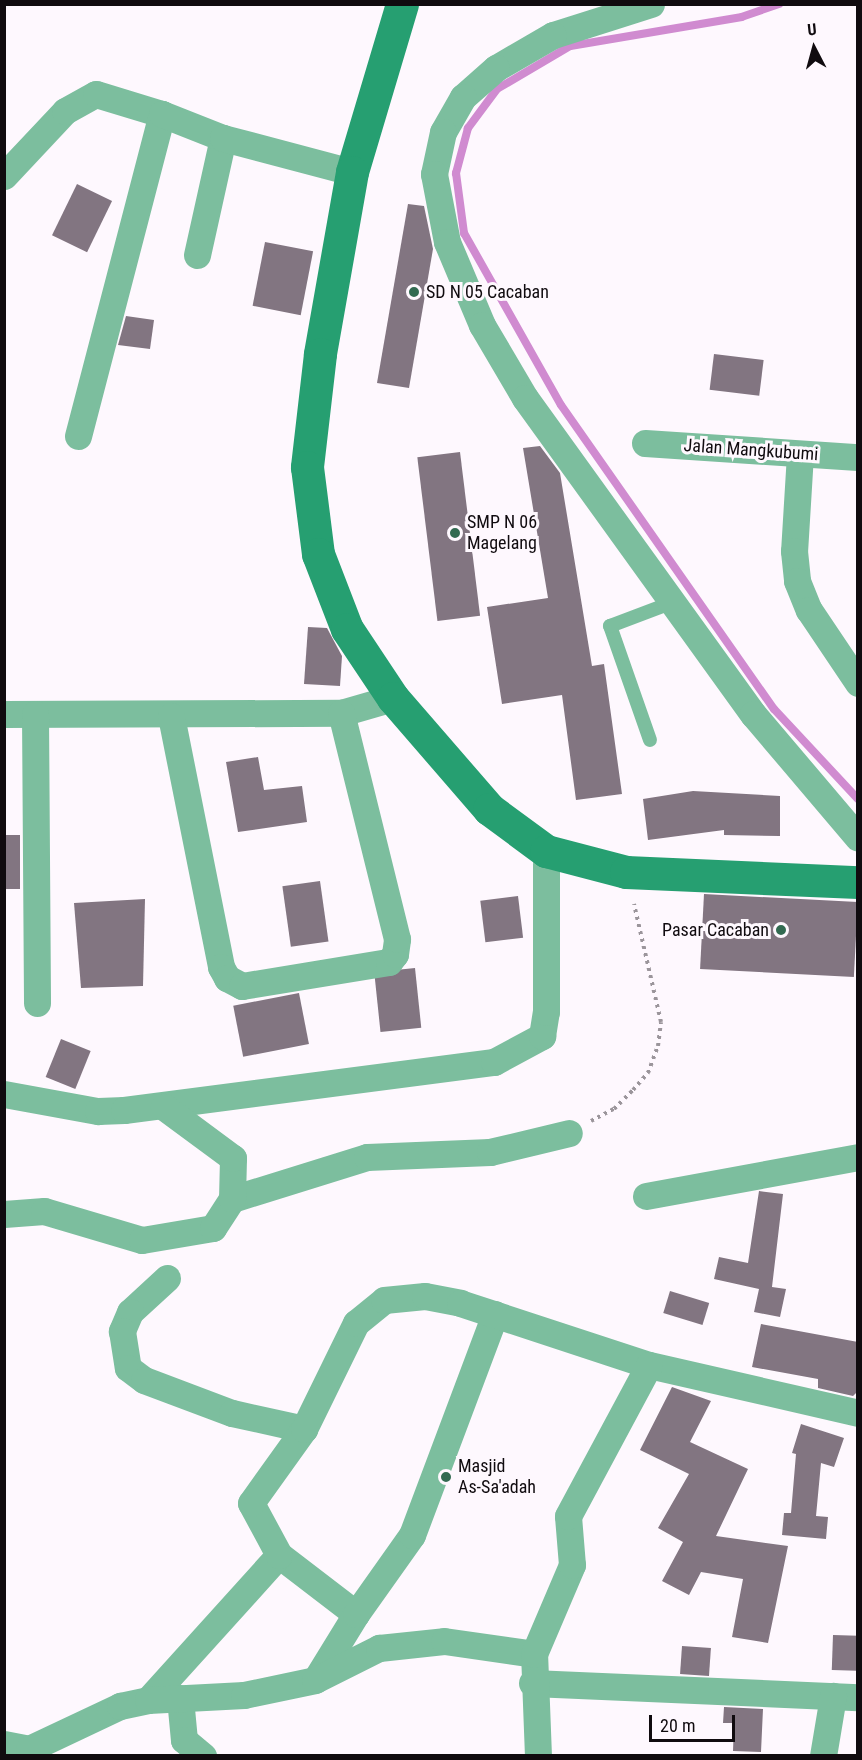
<!DOCTYPE html>
<html>
<head>
<meta charset="utf-8">
<style>
  body { margin:0 }
  #map { position:relative; width:862px; height:1760px; overflow:hidden; background:#fef8fe; font-family:"Roboto Condensed",sans-serif }
  div>[style] { position:absolute }
  .stream>* { height:8px; margin:-4px; padding:0 4px; transform-origin:4px; border-radius:4px; background:#d08bd0 }
  .building>* { inset:0; background:#827581; transform-origin:0 0 }
  .path>* { height:4px; margin-top:-2px; transform-origin:0; background:repeating-linear-gradient(90deg,#9b959b 0 3px,transparent 0 7.5px) }
  .lane>* { height:14px; margin:-7px; padding:0 7px; transform-origin:7px; border-radius:7px; background:#7cbe9e }
  .street>* { height:27px; margin:-13.5px; padding:0 13.5px; transform-origin:13.5px; border-radius:13.5px; background:#7cbe9e }
  .secondary>* { height:33px; margin:-16.5px; padding:0 16.5px; transform-origin:16.5px; border-radius:16.5px; background:#269f71 }
  .dots>* { width:16px; height:16px; translate:-50% -50%; box-sizing:border-box; border:3px solid #fef8fe; border-radius:50% }
  span { translate:-50% -50%; white-space:nowrap; text-align:center; line-height:1.15; -webkit-text-stroke:6px #fef8fe; paint-order:stroke }
  .poi-label { font-size:18px; color:#100b0f }
  .left { translate:0 -50%; text-align:left }
  .right { translate:-100% -50%; text-align:right }
  .street-label { font-size:18px; color:#100b0f }
  .frame { position:absolute; inset:0; border:6px solid #100b0f; pointer-events:none }
  .north { position:absolute; left:784px; top:18px; width:60px; height:60px; -webkit-text-stroke:4px #fef8fe; paint-order:stroke; rotate:354deg; font-size:16px; font-weight:700; line-height:24px; text-align:center; color:#100b0f }
  .north::after { content:''; display:block; margin:auto; width:21px; height:27px; background:#100b0f; clip-path:polygon(50% 0,100% 100%,50% 72%,0 100%) }
  .scale { position:absolute; left:649px; top:1715px; width:86px; height:27px; box-sizing:border-box; border:3px solid #100b0f; border-top:0; padding-left:8px; font-size:18px; line-height:21px; white-space:nowrap; color:#100b0f; -webkit-text-stroke:4px #fef8fe; paint-order:stroke }
</style>
</head>
<body>
<div id="map">
  <div class="stream">
    <div style="left:779px;top:4px;width:39px;rotate:161deg"></div>
    <div style="left:742px;top:17px;width:174px;rotate:170.4deg"></div>
    <div style="left:570px;top:46px;width:85px;rotate:149.5deg"></div>
    <div style="left:497px;top:89px;width:49px;rotate:126.6deg"></div>
    <div style="left:468px;top:128px;width:47px;rotate:104.9deg"></div>
    <div style="left:456px;top:173px;width:61px;rotate:82.4deg"></div>
    <div style="left:464px;top:233px;width:197px;rotate:60.6deg"></div>
    <div style="left:561px;top:405px;width:371px;rotate:55deg"></div>
    <div style="left:774px;top:709px;width:123px;rotate:47deg"></div>
  </div>
  <div class="building">
    <div style="left:77px;top:184px;width:39px;height:57px;rotate:26deg"></div>
    <div style="clip-path:polygon(408px 204px,424px 206px,433px 249px,409px 388px,377px 383px)"></div>
    <div style="left:265px;top:242px;width:49px;height:65px;rotate:11deg"></div>
    <div style="clip-path:polygon(126px 316px,154px 320px,150px 349px,118px 345px)"></div>
    <div style="left:714px;top:354px;width:50px;height:36px;rotate:7deg"></div>
    <div style="clip-path:polygon(540px 446px,560px 473px,592px 666px,604px 664px,622px 794px,576px 800px,562px 695px,502px 704px,487px 607px,548px 598px,523px 448px)"></div>
    <div style="left:460px;top:452px;width:165px;height:43px;rotate:83deg"></div>
    <div style="clip-path:polygon(308px 627px,327px 628px,342px 656px,340px 686px,304px 684px)"></div>
    <div style="clip-path:polygon(258px 757px,264px 790px,302px 786px,307px 822px,238px 832px,226px 762px)"></div>
    <div style="clip-path:polygon(693px 791px,780px 796px,780px 836px,724px 835px,724px 830px,648px 840px,643px 799px)"></div>
    <div style="left:20px;top:835px;width:54px;height:16px;rotate:90deg"></div>
    <div style="left:320px;top:881px;width:61px;height:38px;rotate:82deg"></div>
    <div style="left:704px;top:894px;width:154px;height:75px;rotate:3deg"></div>
    <div style="left:518px;top:896px;width:42px;height:38px;rotate:83deg"></div>
    <div style="clip-path:polygon(145px 899px,143px 986px,81px 988px,74px 903px)"></div>
    <div style="left:415px;top:968px;width:60px;height:41px;rotate:84deg"></div>
    <div style="left:299px;top:993px;width:52px;height:67px;rotate:79deg"></div>
    <div style="left:61px;top:1039px;width:32px;height:41px;rotate:22deg"></div>
    <div style="clip-path:polygon(759px 1191px,783px 1194px,772px 1287px,786px 1289px,780px 1317px,754px 1312px,759px 1289px,714px 1279px,719px 1257px,748px 1263px)"></div>
    <div style="left:670px;top:1291px;width:41px;height:23px;rotate:17deg"></div>
    <div style="clip-path:polygon(761px 1324px,858px 1342px,858px 1391px,853px 1396px,818px 1388px,818px 1379px,752px 1367px)"></div>
    <div style="clip-path:polygon(672px 1387px,711px 1401px,690px 1442px,748px 1469px,716px 1536px,788px 1546px,768px 1643px,732px 1637px,743px 1579px,701px 1572px,689px 1595px,662px 1581px,683px 1542px,658px 1528px,689px 1474px,640px 1450px)"></div>
    <div style="clip-path:polygon(801px 1424px,844px 1438px,834px 1467px,821px 1463px,816px 1516px,828px 1517px,826px 1539px,782px 1535px,784px 1513px,791px 1513px,796px 1454px,792px 1453px)"></div>
    <div style="left:833px;top:1635px;width:25px;height:35px;rotate:2deg"></div>
    <div style="left:682px;top:1646px;width:29px;height:28px;rotate:4deg"></div>
    <div style="clip-path:polygon(724px 1707px,763px 1709px,761px 1752px,733px 1751px,734px 1723px,723px 1723px)"></div>
  </div>
  <div class="path">
    <div style="left:591px;top:1121px;width:26px;rotate:-28deg"></div>
    <div style="left:614px;top:1109px;width:27px;rotate:-45deg"></div>
    <div style="left:633px;top:1090px;width:23px;rotate:-49deg"></div>
    <div style="left:648px;top:1073px;width:29px;rotate:-70deg"></div>
    <div style="left:658px;top:1046px;width:24px;rotate:-83deg"></div>
    <div style="left:661px;top:1022px;width:121px;rotate:-102.9deg"></div>
  </div>
  <div class="lane">
    <div style="left:650px;top:740px;width:121px;rotate:-109.3deg"></div>
    <div style="left:610px;top:626px;width:65px;rotate:-20.7deg"></div>
  </div>
  <div class="street">
    <div style="left:651px;top:4px;width:103px;rotate:162.4deg"></div>
    <div style="left:553px;top:35px;width:66px;rotate:149.9deg"></div>
    <div style="left:496px;top:68px;width:44px;rotate:138.7deg"></div>
    <div style="left:463px;top:97px;width:40px;rotate:119.7deg"></div>
    <div style="left:443px;top:132px;width:43px;rotate:102.1deg"></div>
    <div style="left:434px;top:174px;width:69px;rotate:79.2deg"></div>
    <div style="left:447px;top:242px;width:90px;rotate:67.1deg"></div>
    <div style="left:482px;top:325px;width:85px;rotate:59.5deg"></div>
    <div style="left:525px;top:398px;width:390px;rotate:54.2deg"></div>
    <div style="left:753px;top:714px;width:162px;rotate:49.7deg"></div>
    <div style="left:4px;top:176px;width:89px;rotate:-46.8deg"></div>
    <div style="left:65px;top:111px;width:35px;rotate:-29deg"></div>
    <div style="left:96px;top:94px;width:69px;rotate:16.9deg"></div>
    <div style="left:197px;top:255px;width:120px;rotate:-77.5deg"></div>
    <div style="left:78px;top:436px;width:333px;rotate:-75.4deg"></div>
    <div style="left:162px;top:114px;width:66px;rotate:21.5deg"></div>
    <div style="left:223px;top:138px;width:133px;rotate:14.8deg"></div>
    <div style="left:645px;top:443px;width:213px;rotate:3.8deg"></div>
    <div style="left:800px;top:454px;width:97px;rotate:93.5deg"></div>
    <div style="left:794px;top:551px;width:30px;rotate:84deg"></div>
    <div style="left:797px;top:581px;width:31px;rotate:68deg"></div>
    <div style="left:809px;top:610px;width:88px;rotate:56.1deg"></div>
    <div style="left:4px;top:714px;width:337px;rotate:-0.2deg"></div>
    <div style="left:341px;top:713px;width:54px;rotate:-16.1deg"></div>
    <div style="left:35px;top:714px;width:289px;rotate:89.6deg"></div>
    <div style="left:171px;top:716px;width:256px;rotate:78.7deg"></div>
    <div style="left:221px;top:967px;width:13px;rotate:61deg"></div>
    <div style="left:227px;top:978px;width:17px;rotate:28deg"></div>
    <div style="left:242px;top:986px;width:149px;rotate:-9.3deg"></div>
    <div style="left:389px;top:962px;width:10px;rotate:-53deg"></div>
    <div style="left:395px;top:954px;width:15px;rotate:-82deg"></div>
    <div style="left:397px;top:939px;width:233px;rotate:-103.9deg"></div>
    <div style="left:4px;top:1094px;width:96px;rotate:10.3deg"></div>
    <div style="left:98px;top:1111px;width:26px;rotate:-2deg"></div>
    <div style="left:124px;top:1110px;width:373px;rotate:-7.4deg"></div>
    <div style="left:494px;top:1062px;width:55px;rotate:-28.4deg"></div>
    <div style="left:542px;top:1036px;width:24px;rotate:-81deg"></div>
    <div style="left:546px;top:1012px;width:148px;rotate:-90deg"></div>
    <div style="left:646px;top:1196px;width:216px;rotate:-10.4deg"></div>
    <div style="left:232px;top:1199px;width:141px;rotate:-17.3deg"></div>
    <div style="left:367px;top:1157px;width:123px;rotate:-2.3deg"></div>
    <div style="left:490px;top:1152px;width:81px;rotate:-13.5deg"></div>
    <div style="left:4px;top:1214px;width:40px;rotate:-4.3deg"></div>
    <div style="left:44px;top:1211px;width:102px;rotate:16.5deg"></div>
    <div style="left:142px;top:1240px;width:72px;rotate:-9.6deg"></div>
    <div style="left:213px;top:1228px;width:35px;rotate:-57deg"></div>
    <div style="left:232px;top:1199px;width:41px;rotate:-88.6deg"></div>
    <div style="left:233px;top:1158px;width:86px;rotate:-143.5deg"></div>
    <div style="left:167px;top:1278px;width:50px;rotate:137.4deg"></div>
    <div style="left:130px;top:1312px;width:21px;rotate:113deg"></div>
    <div style="left:122px;top:1331px;width:37px;rotate:81deg"></div>
    <div style="left:128px;top:1368px;width:20px;rotate:37deg"></div>
    <div style="left:144px;top:1380px;width:94px;rotate:20.6deg"></div>
    <div style="left:232px;top:1413px;width:74px;rotate:12.5deg"></div>
    <div style="left:279px;top:1555px;width:97px;rotate:37.5deg"></div>
    <div style="left:356px;top:1614px;width:76px;rotate:121.6deg"></div>
    <div style="left:356px;top:1614px;width:97px;rotate:-54.7deg"></div>
    <div style="left:412px;top:1535px;width:236px;rotate:-69.4deg"></div>
    <div style="left:532px;top:1683px;width:326px;rotate:2.5deg"></div>
    <div style="left:180px;top:1698px;width:42px;rotate:84.6deg"></div>
    <div style="left:184px;top:1740px;width:25px;rotate:40deg"></div>
    <div style="left:148px;top:1700px;width:195px;rotate:-47.9deg"></div>
    <div style="left:279px;top:1555px;width:59px;rotate:-118.3deg"></div>
    <div style="left:251px;top:1503px;width:91px;rotate:-54.4deg"></div>
    <div style="left:304px;top:1429px;width:118px;rotate:-63.9deg"></div>
    <div style="left:356px;top:1323px;width:36px;rotate:-39deg"></div>
    <div style="left:384px;top:1300px;width:41px;rotate:-5.6deg"></div>
    <div style="left:425px;top:1296px;width:36px;rotate:11deg"></div>
    <div style="left:460px;top:1303px;width:199px;rotate:18.2deg"></div>
    <div style="left:649px;top:1365px;width:214px;rotate:12.9deg"></div>
    <div style="left:4px;top:1744px;width:25px;rotate:11deg"></div>
    <div style="left:29px;top:1749px;width:101px;rotate:-25.3deg"></div>
    <div style="left:120px;top:1706px;width:29px;rotate:-12deg"></div>
    <div style="left:148px;top:1700px;width:96px;rotate:-3deg"></div>
    <div style="left:244px;top:1695px;width:73px;rotate:-11.9deg"></div>
    <div style="left:315px;top:1680px;width:72px;rotate:-26.6deg"></div>
    <div style="left:379px;top:1648px;width:65px;rotate:-6.1deg"></div>
    <div style="left:444px;top:1641px;width:91px;rotate:8.2deg"></div>
    <div style="left:538px;top:1756px;width:102px;rotate:-92.2deg"></div>
    <div style="left:534px;top:1654px;width:97px;rotate:-66.9deg"></div>
    <div style="left:572px;top:1565px;width:49px;rotate:-94.7deg"></div>
    <div style="left:568px;top:1516px;width:171px;rotate:-61.8deg"></div>
    <div style="left:823px;top:1756px;width:61px;rotate:-80.5deg"></div>
  </div>
  <div class="secondary">
    <div style="left:402px;top:4px;width:175px;rotate:106.6deg"></div>
    <div style="left:352px;top:172px;width:185px;rotate:100deg"></div>
    <div style="left:320px;top:354px;width:114px;rotate:96.6deg"></div>
    <div style="left:307px;top:467px;width:88px;rotate:82.8deg"></div>
    <div style="left:318px;top:554px;width:80px;rotate:68.9deg"></div>
    <div style="left:347px;top:629px;width:83px;rotate:56.3deg"></div>
    <div style="left:393px;top:698px;width:147px;rotate:49.1deg"></div>
    <div style="left:489px;top:809px;width:71px;rotate:36.4deg"></div>
    <div style="left:546px;top:851px;width:83px;rotate:14.7deg"></div>
    <div style="left:626px;top:872px;width:232px;rotate:2.5deg"></div>
  </div>
  <div class="dots">
    <div style="left:414px;top:292px;background:#326a51"></div>
    <div style="left:455px;top:533px;background:#326a51"></div>
    <div style="left:781px;top:930px;background:#326a51"></div>
    <div style="left:446px;top:1477px;background:#326a51"></div>
  </div>
  <div class="poi-label">
    <span class="left" style="left:426px;top:292px">SD N 05 Cacaban</span>
    <span class="left" style="left:467px;top:533px">SMP N 06<br>Magelang</span>
    <span class="right" style="left:769px;top:930px">Pasar Cacaban</span>
    <span class="left" style="left:458px;top:1477px">Masjid<br>As-Sa'adah</span>
  </div>
  <div class="street-label">
    <span style="left:751px;top:450px;rotate:4deg">Jalan Mangkubumi</span>
  </div>
  <div class="frame"></div>
  <div class="north">U</div>
  <div class="scale">20 m</div>
</div>
</body>
</html>
